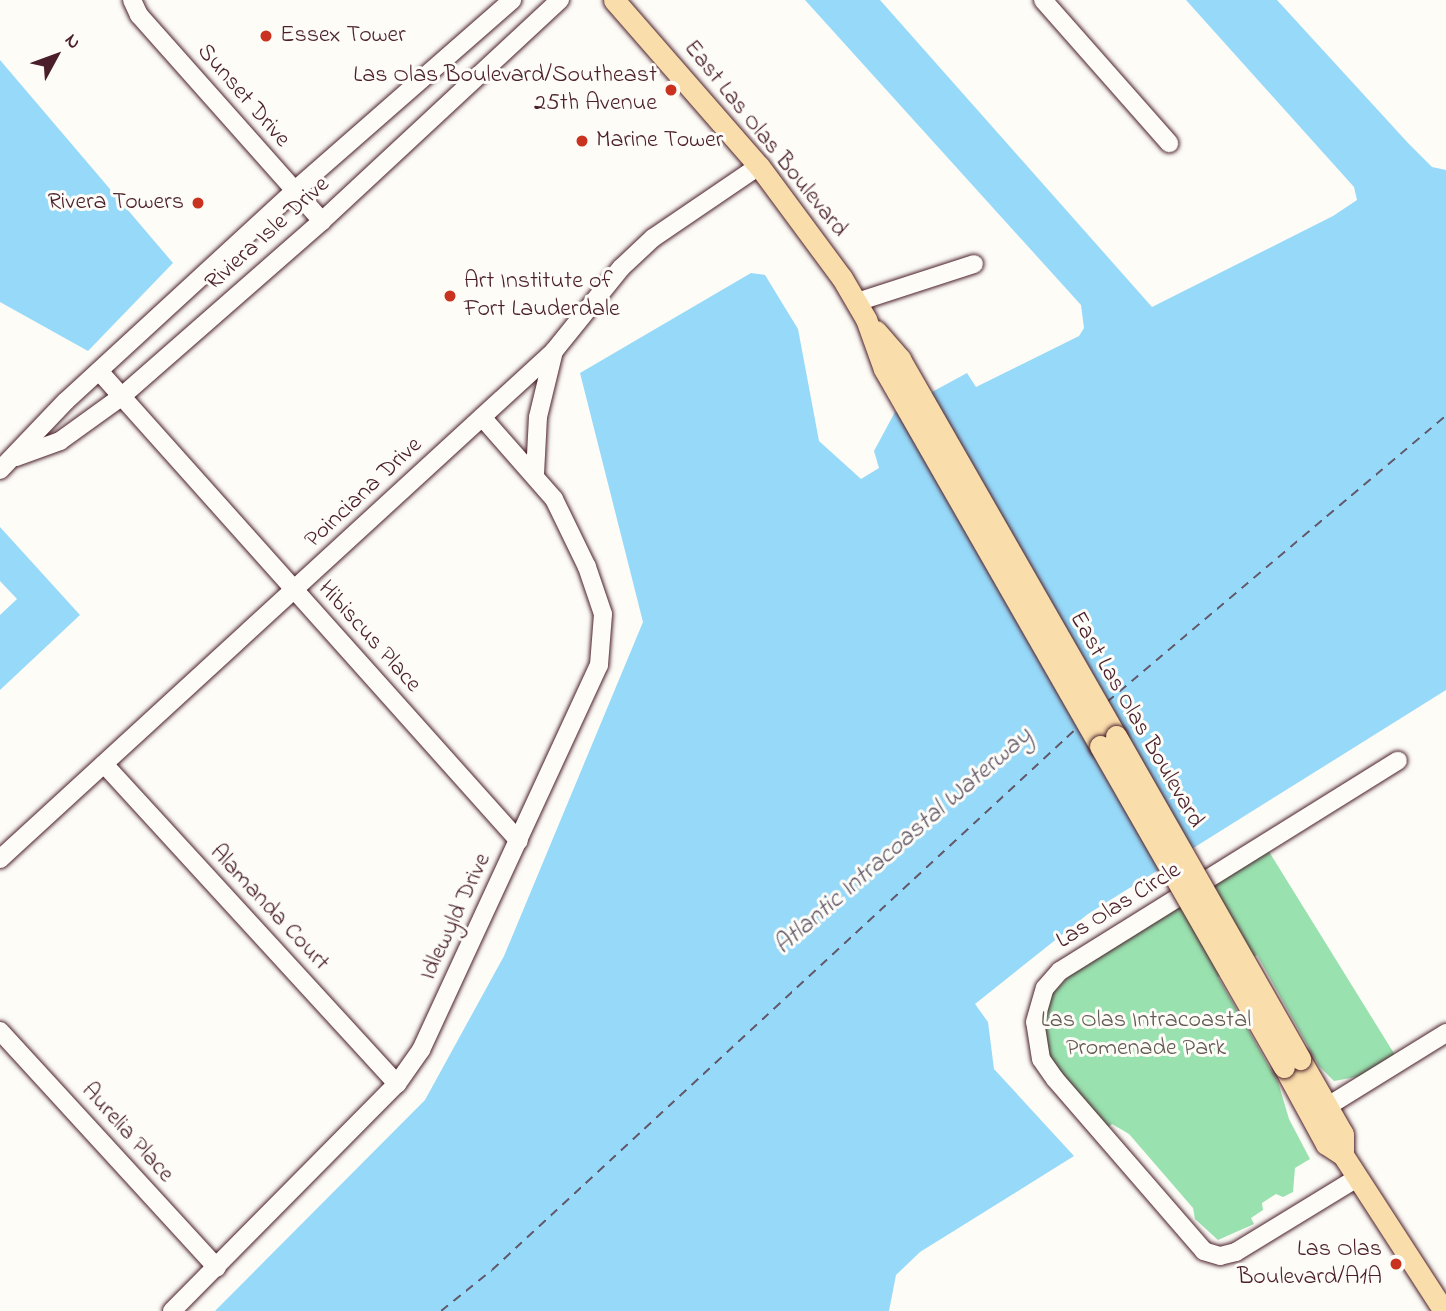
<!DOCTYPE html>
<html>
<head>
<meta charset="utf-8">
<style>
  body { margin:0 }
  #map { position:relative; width:1446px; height:1311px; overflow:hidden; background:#fdfcf7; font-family:"Indie Flower",sans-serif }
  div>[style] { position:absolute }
  .green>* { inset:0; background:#99e1af }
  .water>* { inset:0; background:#97d9f9 }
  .ferry>* { height:2px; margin-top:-1px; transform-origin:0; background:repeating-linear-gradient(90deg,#615769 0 9px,transparent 0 16px) }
  .roads { filter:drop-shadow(0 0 2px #4a1f2b) drop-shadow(0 0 2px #4a1f2b) }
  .minor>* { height:18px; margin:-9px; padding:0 9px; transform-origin:9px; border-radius:9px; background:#fdfcf7 }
  .major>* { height:21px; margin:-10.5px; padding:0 10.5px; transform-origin:10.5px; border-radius:10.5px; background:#f9ddab }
  .bridges { filter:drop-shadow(0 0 2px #4a1f2b) drop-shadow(0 0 2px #4a1f2b) }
  .major-bridge>* { height:21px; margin:-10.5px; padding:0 10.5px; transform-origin:10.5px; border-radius:10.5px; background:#f9ddab }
  .dots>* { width:19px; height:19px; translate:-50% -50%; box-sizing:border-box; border:4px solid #fdfcf7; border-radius:50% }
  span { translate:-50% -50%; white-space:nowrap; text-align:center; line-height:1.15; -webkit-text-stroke:6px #fdfcf7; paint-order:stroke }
  .poi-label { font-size:24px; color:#4a1f2b }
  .left { translate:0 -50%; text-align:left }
  .right { translate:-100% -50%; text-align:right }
  .street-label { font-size:24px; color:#4a1f2b }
  .park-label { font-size:24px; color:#625953 }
  .water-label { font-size:26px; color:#615769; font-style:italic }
  .north { position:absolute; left:21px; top:21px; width:70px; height:70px; -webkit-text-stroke:5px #fdfcf7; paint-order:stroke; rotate:49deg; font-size:19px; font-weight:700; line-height:28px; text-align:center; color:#4a1f2b }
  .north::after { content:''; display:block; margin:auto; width:24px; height:32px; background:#4a1f2b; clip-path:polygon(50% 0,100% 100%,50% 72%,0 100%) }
</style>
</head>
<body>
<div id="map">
  <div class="green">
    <div style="clip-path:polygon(1268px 850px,1395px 1055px,1361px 1076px,1334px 1081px,1319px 1066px,1257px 955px,1218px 977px,1278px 1082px,1289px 1119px,1310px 1159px,1295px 1168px,1293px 1192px,1283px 1197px,1276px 1194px,1262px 1203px,1263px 1210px,1251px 1218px,1254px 1224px,1218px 1240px,1195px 1219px,1193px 1208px,1129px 1134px,1112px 1124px,1107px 1128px,1051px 1063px,1042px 1020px,1051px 995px,1072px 973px)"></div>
  </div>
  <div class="water">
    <div style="clip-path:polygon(805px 0,880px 0,1152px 307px,1333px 216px,1357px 200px,1354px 187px,1186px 0,1277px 0,1408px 143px,1432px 167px,1446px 170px,1446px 690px,1088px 914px,975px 1004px,988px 1022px,994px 1069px,1074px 1156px,920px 1252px,896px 1275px,889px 1311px,215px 1311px,425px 1100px,504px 956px,643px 622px,580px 373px,751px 273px,765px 275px,798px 329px,819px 441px,861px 479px,879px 468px,874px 451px,895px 412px,967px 373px,976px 387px,1079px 336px,1084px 328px,1081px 305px)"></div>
    <div style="clip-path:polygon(0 60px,173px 263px,88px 351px,0 302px)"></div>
    <div style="clip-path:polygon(0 527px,80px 615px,0 690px,0 615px,17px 599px,0 581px)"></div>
  </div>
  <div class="ferry">
    <div style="left:1107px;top:702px;width:444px;rotate:-40.2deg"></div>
    <div style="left:441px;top:1311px;width:65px;rotate:-38.8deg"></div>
    <div style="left:492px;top:1270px;width:800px;rotate:-42.82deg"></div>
  </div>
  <div class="roads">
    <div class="minor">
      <div style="left:132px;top:0;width:17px;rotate:65deg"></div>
      <div style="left:139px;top:15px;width:276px;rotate:48.4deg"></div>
      <div style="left:1043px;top:0;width:191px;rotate:48.6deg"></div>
      <div style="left:857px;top:302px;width:123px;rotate:-18deg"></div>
      <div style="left:99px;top:371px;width:630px;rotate:48.22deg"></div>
      <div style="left:16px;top:457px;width:47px;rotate:-20deg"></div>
      <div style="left:60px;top:441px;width:75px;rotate:-35.8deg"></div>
      <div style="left:121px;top:397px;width:267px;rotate:-41.2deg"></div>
      <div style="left:322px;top:221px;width:325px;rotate:-42.9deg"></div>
      <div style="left:0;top:470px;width:95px;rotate:-46.3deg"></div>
      <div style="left:66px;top:401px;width:310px;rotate:-42.6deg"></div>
      <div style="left:294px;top:191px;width:290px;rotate:-41.2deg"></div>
      <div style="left:535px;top:474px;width:57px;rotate:-87deg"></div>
      <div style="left:538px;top:417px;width:68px;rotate:-76.4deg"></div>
      <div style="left:104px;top:764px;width:434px;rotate:47.5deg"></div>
      <div style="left:0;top:859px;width:752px;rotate:-42.52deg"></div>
      <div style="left:554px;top:351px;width:107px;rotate:-51.1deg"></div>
      <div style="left:621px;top:268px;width:44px;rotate:-43.2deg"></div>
      <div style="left:653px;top:238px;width:128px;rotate:-34.2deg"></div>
      <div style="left:0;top:1031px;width:321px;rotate:47.5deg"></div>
      <div style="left:1328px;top:1106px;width:139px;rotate:-31.7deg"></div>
      <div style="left:1357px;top:1178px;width:142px;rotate:148.6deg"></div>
      <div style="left:1236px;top:1252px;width:16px;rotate:166deg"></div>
      <div style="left:1220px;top:1256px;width:17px;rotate:-163deg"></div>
      <div style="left:1204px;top:1251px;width:228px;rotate:-130.9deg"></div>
      <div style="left:1055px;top:1079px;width:24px;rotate:-125deg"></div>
      <div style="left:1041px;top:1059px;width:37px;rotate:-99deg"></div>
      <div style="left:1035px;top:1022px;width:35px;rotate:-74deg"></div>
      <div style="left:1045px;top:988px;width:23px;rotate:-49deg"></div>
      <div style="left:1060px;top:971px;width:398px;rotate:-31.9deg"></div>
      <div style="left:172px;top:1311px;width:320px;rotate:-45.3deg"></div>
      <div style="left:397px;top:1084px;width:42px;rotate:-54.8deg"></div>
      <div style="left:421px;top:1050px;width:424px;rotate:-65.2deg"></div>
      <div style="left:599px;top:665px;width:51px;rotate:-85.5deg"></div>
      <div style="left:603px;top:614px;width:50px;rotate:-108.8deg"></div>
      <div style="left:587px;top:567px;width:76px;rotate:-115.9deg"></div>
      <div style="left:554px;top:499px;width:109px;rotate:-131.3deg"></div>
    </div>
    <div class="major">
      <div style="left:614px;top:0;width:220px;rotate:48.9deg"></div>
      <div style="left:759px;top:166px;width:139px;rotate:53.5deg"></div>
      <div style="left:842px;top:278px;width:48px;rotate:59.7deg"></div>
      <div style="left:866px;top:319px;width:53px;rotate:70.2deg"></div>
      <div style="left:884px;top:369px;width:434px;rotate:60.2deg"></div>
      <div style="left:876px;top:331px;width:37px;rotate:49deg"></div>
      <div style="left:900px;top:359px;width:434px;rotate:60.2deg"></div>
      <div style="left:1300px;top:1059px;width:86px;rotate:60.2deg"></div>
      <div style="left:1343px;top:1134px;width:21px;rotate:90deg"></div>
      <div style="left:1284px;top:1067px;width:88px;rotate:61.4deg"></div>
      <div style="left:1326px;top:1144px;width:20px;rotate:33deg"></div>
      <div style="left:1343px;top:1155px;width:186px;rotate:57.1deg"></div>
    </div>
  </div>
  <div class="bridges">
    <div class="major-bridge">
      <div style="left:1116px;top:736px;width:372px;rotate:60.3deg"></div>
      <div style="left:1100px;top:746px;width:370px;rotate:60.2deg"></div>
    </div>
  </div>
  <div class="dots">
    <div style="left:266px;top:36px;background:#c8321e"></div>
    <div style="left:671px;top:90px;background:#c8321e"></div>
    <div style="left:582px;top:141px;background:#c8321e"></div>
    <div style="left:198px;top:203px;background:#c8321e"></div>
    <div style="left:450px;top:296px;background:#c8321e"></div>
    <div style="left:1396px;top:1264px;background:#c8321e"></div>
  </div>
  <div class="poi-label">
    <span class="left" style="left:280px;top:36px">Essex Tower</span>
    <span class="right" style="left:657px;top:90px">Las Olas Boulevard/Southeast<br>25th Avenue</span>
    <span class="left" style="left:596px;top:141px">Marine Tower</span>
    <span class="right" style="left:184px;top:203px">Rivera Towers</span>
    <span class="left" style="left:464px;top:296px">Art Institute of<br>Fort Lauderdale</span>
    <span class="right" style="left:1382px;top:1264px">Las Olas<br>Boulevard/A1A</span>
  </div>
  <div class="street-label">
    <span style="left:243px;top:96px;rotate:49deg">Sunset Drive</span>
    <span style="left:765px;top:139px;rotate:51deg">East Las Olas Boulevard</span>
    <span style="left:268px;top:234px;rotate:-42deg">Riviera Isle Drive</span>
    <span style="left:364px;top:493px;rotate:-43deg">Poinciana Drive</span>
    <span style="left:369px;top:637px;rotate:48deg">Hibiscus Place</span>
    <span style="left:1136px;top:720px;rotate:60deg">East Las Olas Boulevard</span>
    <span style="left:1119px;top:906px;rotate:-32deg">Las Olas Circle</span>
    <span style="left:269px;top:908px;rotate:47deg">Alamanda Court</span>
    <span style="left:456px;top:917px;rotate:-65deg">Idlewyld Drive</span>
    <span style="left:127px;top:1133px;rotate:48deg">Aurelia Place</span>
  </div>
  <div class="park-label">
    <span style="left:1146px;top:1035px">Las Olas Intracoastal<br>Promenade Park</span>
  </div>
  <div class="water-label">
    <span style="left:904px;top:842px;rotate:-41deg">Atlantic Intracoastal Waterway</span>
  </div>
  <div class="north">N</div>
</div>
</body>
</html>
